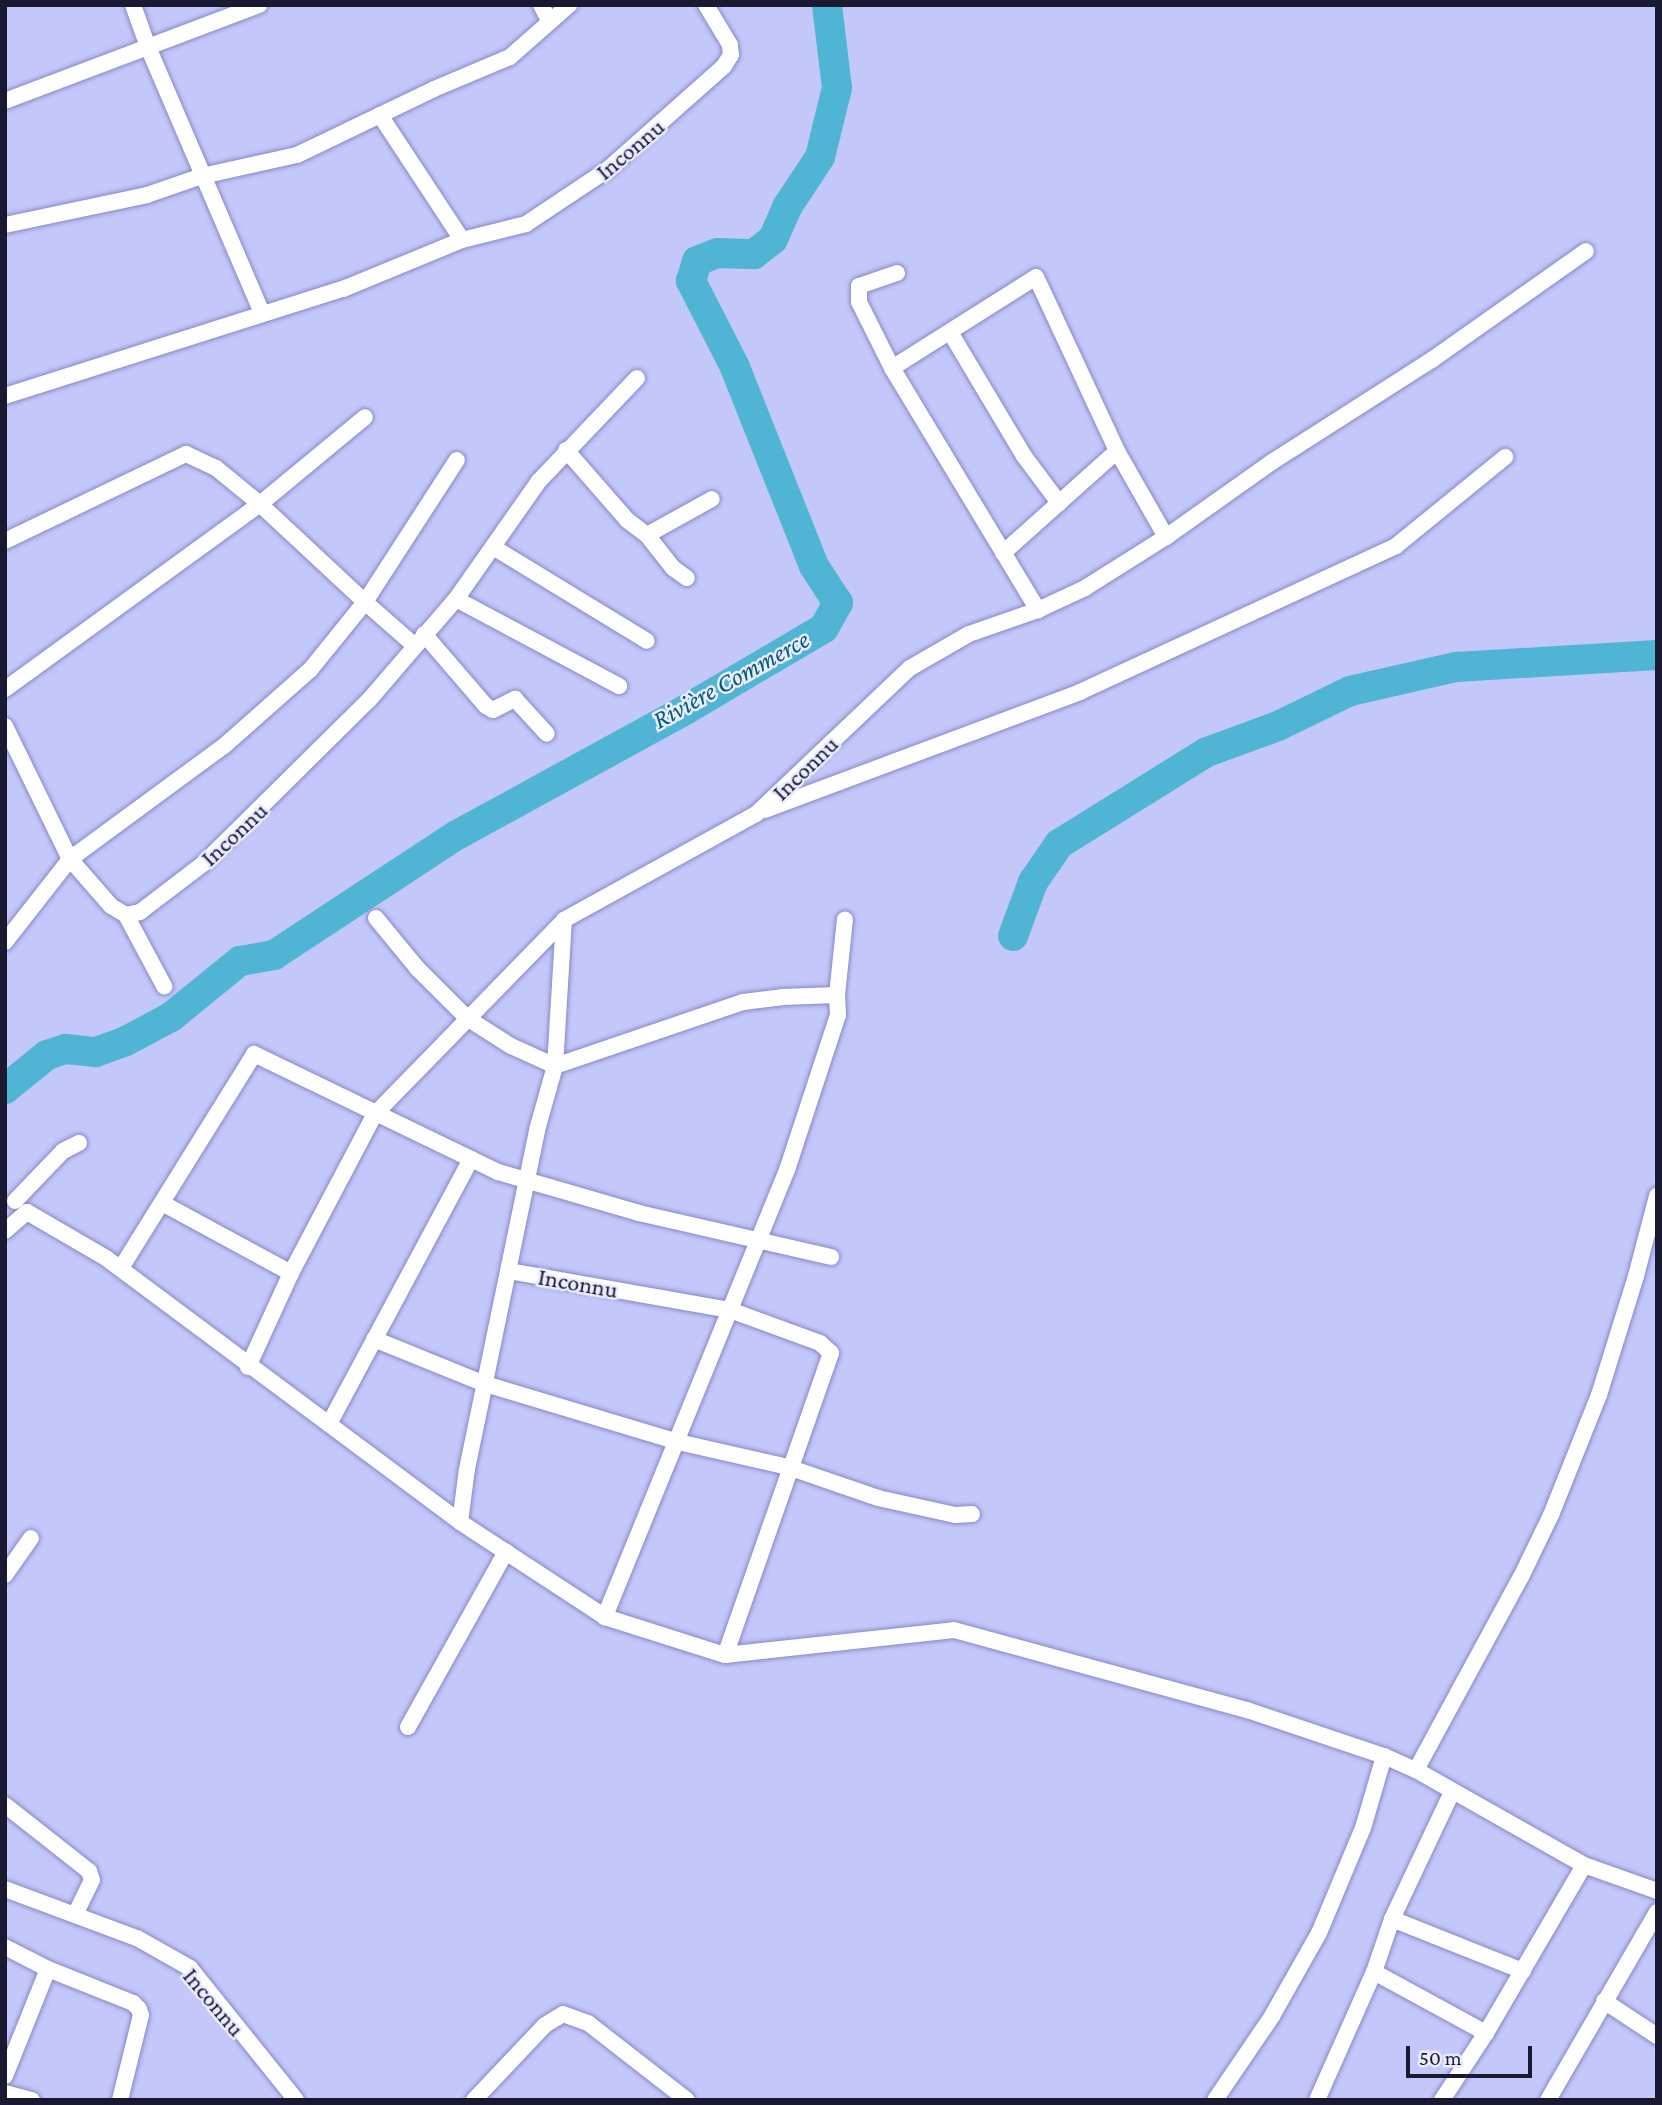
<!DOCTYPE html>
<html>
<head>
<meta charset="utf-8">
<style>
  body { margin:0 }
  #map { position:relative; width:1662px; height:2105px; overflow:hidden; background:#c3c7fa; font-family:"Crimson Pro",serif }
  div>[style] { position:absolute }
  .river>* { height:30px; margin:-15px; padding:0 15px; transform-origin:15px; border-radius:15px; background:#50b5d4 }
  .roads { filter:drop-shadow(0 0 2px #8689c5) drop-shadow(0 0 2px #8689c5) }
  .street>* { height:16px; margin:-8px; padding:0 8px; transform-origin:8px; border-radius:8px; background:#fff }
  span { translate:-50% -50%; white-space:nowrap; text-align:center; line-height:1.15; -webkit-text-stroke:5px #e9ebfe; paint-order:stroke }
  .street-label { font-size:24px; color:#191a31 }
  .water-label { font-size:26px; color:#035c72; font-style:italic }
  .frame { position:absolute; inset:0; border:7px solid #191a31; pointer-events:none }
  .scale { position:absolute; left:1406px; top:2046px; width:126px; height:32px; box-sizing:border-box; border:4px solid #191a31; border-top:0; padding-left:9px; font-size:21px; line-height:24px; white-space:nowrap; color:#191a31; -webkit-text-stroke:5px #e9ebfe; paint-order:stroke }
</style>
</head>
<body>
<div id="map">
  <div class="river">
    <div style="left:1013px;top:936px;width:58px;rotate:-69.7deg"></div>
    <div style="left:1033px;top:882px;width:46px;rotate:-55.6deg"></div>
    <div style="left:1059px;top:844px;width:174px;rotate:-31.9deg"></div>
    <div style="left:1207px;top:752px;width:76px;rotate:-20.1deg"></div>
    <div style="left:1278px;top:726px;width:80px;rotate:-25.9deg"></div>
    <div style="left:1350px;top:691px;width:109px;rotate:-12.8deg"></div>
    <div style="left:1456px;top:667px;width:201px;rotate:-3.4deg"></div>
    <div style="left:5px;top:1089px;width:54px;rotate:-39deg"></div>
    <div style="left:47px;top:1055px;width:20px;rotate:-18deg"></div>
    <div style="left:66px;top:1049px;width:30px;rotate:6deg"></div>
    <div style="left:96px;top:1052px;width:30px;rotate:-20deg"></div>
    <div style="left:124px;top:1042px;width:53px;rotate:-28deg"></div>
    <div style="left:171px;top:1017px;width:89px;rotate:-39.1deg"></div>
    <div style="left:240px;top:961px;width:35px;rotate:-10deg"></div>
    <div style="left:274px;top:955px;width:219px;rotate:-33.3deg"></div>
    <div style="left:457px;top:835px;width:260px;rotate:-28.7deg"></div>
    <div style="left:685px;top:710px;width:161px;rotate:-30.5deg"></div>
    <div style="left:824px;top:628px;width:29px;rotate:-61deg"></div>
    <div style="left:838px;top:603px;width:44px;rotate:-123deg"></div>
    <div style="left:814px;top:566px;width:214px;rotate:-111.7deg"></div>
    <div style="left:735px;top:367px;width:97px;rotate:-117.1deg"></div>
    <div style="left:691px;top:281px;width:21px;rotate:-73deg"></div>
    <div style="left:697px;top:261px;width:22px;rotate:-21deg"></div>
    <div style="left:718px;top:253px;width:36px;rotate:2deg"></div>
    <div style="left:754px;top:254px;width:24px;rotate:-38deg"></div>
    <div style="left:773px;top:239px;width:35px;rotate:-66deg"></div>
    <div style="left:787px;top:207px;width:60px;rotate:-56.6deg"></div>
    <div style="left:820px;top:157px;width:71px;rotate:-76.2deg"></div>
    <div style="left:837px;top:88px;width:84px;rotate:-96.9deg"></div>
  </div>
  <div class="roads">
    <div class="street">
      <div style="left:133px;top:5px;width:45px;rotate:70.3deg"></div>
      <div style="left:148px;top:47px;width:289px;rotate:66.8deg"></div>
      <div style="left:541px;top:5px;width:19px;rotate:62deg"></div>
      <div style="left:5px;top:101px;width:272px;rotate:-20.7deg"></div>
      <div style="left:380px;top:115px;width:149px;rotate:56.7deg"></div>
      <div style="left:5px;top:225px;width:145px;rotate:-11.9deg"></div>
      <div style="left:147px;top:195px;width:58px;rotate:-19.1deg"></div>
      <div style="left:202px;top:176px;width:97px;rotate:-12.5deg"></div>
      <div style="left:297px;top:155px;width:152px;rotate:-25.7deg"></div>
      <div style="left:434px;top:89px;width:82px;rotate:-22.8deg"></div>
      <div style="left:510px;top:57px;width:79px;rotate:-41.4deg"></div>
      <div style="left:897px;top:273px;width:40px;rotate:161.1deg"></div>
      <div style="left:859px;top:286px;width:16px;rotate:90deg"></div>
      <div style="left:859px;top:302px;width:74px;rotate:63.4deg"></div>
      <div style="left:892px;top:368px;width:283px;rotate:58.9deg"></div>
      <div style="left:950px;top:332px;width:144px;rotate:59.2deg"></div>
      <div style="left:1024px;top:456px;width:59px;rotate:53.3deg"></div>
      <div style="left:892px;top:368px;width:170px;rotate:-32.3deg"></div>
      <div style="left:1036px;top:277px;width:192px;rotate:65deg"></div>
      <div style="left:1117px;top:451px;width:99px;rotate:60.3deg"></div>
      <div style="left:5px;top:396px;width:355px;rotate:-17.6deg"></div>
      <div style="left:343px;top:289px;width:129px;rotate:-22.4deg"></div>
      <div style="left:462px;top:240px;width:66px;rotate:-14deg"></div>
      <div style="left:526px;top:224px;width:97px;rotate:-33.7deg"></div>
      <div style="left:607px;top:170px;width:157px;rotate:-41.6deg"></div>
      <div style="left:724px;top:66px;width:13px;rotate:-58deg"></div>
      <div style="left:731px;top:55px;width:10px;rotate:-96deg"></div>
      <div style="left:730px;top:45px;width:47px;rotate:-121deg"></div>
      <div style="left:566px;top:450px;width:93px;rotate:48.9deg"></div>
      <div style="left:627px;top:520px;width:25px;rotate:37deg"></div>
      <div style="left:647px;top:535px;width:42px;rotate:51.8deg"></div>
      <div style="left:673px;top:568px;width:17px;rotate:36deg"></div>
      <div style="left:647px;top:535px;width:74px;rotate:-29deg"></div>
      <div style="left:5px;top:541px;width:201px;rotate:-25.7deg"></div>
      <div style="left:186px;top:454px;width:33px;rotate:25deg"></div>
      <div style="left:216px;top:468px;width:57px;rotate:39.3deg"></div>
      <div style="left:260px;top:504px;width:315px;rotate:144deg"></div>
      <div style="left:493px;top:547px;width:180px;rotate:31.4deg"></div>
      <div style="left:1003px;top:553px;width:153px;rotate:-41.8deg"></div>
      <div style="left:456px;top:599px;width:185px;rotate:28.1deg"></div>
      <div style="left:424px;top:634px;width:95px;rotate:49.3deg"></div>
      <div style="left:486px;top:706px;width:8px;rotate:30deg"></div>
      <div style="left:493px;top:710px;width:25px;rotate:-27deg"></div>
      <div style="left:515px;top:699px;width:47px;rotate:47.6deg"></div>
      <div style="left:415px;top:646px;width:67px;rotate:-138.7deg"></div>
      <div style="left:365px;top:602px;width:169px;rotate:-57.1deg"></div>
      <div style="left:5px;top:726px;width:148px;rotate:64deg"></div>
      <div style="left:70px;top:859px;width:62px;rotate:48.9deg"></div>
      <div style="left:111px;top:906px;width:17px;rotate:31deg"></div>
      <div style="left:126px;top:915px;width:14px;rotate:-12deg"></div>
      <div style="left:140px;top:912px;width:81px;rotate:-37.4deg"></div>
      <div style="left:204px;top:863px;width:232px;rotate:-44.7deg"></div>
      <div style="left:369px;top:700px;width:133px;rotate:-49.3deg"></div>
      <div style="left:456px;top:599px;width:144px;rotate:-54.9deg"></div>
      <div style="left:539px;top:481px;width:142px;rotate:-46.4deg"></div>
      <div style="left:765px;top:810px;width:336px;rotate:-20.5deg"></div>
      <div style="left:1080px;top:692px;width:348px;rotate:-24.8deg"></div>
      <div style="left:1396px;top:546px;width:141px;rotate:-39.2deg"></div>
      <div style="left:126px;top:915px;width:81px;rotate:61.8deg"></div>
      <div style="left:376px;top:918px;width:65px;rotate:50.6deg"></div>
      <div style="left:417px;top:968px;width:71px;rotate:45deg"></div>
      <div style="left:467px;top:1018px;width:52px;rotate:32.5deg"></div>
      <div style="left:511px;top:1046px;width:48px;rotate:24.4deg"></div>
      <div style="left:555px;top:1066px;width:199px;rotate:-18.8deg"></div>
      <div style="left:743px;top:1002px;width:39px;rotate:-7deg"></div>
      <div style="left:782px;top:997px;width:55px;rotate:-2.1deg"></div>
      <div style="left:837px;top:995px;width:20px;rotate:87deg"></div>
      <div style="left:838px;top:1015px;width:163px;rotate:108.2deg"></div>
      <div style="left:787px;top:1170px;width:483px;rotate:112.2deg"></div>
      <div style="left:5px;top:942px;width:105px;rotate:-51.9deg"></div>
      <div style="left:70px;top:859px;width:191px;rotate:-36.3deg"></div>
      <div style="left:224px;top:746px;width:115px;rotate:-41.5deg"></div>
      <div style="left:310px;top:670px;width:87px;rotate:-51deg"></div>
      <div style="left:365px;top:602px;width:144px;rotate:-137deg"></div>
      <div style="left:260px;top:504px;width:136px;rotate:-39.6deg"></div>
      <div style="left:837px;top:995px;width:76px;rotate:-84deg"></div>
      <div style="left:15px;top:1201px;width:69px;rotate:-46.2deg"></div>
      <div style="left:63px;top:1151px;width:18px;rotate:-27deg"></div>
      <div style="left:162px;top:1203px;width:147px;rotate:28.5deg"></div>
      <div style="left:5px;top:1231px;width:29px;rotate:-41deg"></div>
      <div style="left:27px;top:1212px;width:91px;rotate:30.2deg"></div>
      <div style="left:106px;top:1258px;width:442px;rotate:36.7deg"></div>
      <div style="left:460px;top:1522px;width:173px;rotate:33.2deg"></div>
      <div style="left:605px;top:1617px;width:126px;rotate:17.6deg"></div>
      <div style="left:725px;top:1655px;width:230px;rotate:-6.2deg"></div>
      <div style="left:954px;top:1630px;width:304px;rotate:15.3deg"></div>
      <div style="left:1247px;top:1710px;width:145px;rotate:18.6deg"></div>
      <div style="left:1384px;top:1756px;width:35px;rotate:24deg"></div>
      <div style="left:1416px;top:1770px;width:193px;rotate:29.5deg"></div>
      <div style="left:1584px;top:1865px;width:77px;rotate:19.6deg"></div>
      <div style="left:121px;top:1268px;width:252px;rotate:-58.1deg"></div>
      <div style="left:254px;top:1054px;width:271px;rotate:25.8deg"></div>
      <div style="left:498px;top:1172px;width:147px;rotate:16.2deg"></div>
      <div style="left:639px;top:1213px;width:197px;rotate:12.9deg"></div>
      <div style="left:509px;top:1271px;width:224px;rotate:10deg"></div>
      <div style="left:730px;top:1310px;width:96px;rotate:20.1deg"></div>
      <div style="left:820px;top:1343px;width:15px;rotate:42deg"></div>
      <div style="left:831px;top:1353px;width:320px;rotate:109.3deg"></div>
      <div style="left:374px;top:1339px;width:120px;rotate:22.1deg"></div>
      <div style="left:485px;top:1384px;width:202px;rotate:16.7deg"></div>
      <div style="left:678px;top:1442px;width:113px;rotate:12.8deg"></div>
      <div style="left:788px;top:1467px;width:95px;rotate:19deg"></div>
      <div style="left:878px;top:1498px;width:79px;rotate:12.4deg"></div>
      <div style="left:955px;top:1515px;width:17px;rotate:-3deg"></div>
      <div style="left:248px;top:1367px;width:103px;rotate:-65.4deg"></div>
      <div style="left:291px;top:1273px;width:180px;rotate:-62.2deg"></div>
      <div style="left:375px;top:1114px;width:271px;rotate:-45.7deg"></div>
      <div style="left:564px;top:920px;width:219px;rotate:-28.9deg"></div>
      <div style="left:756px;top:814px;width:212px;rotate:-43.5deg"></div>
      <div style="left:910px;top:668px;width:68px;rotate:-30deg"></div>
      <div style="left:969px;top:634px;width:73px;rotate:-19.2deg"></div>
      <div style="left:1038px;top:610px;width:52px;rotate:-25.1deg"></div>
      <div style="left:1085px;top:588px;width:96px;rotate:-32.2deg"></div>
      <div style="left:1166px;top:537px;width:130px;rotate:-35.3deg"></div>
      <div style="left:1272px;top:462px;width:191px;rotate:-32.6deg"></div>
      <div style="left:1433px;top:359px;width:187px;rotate:-35.2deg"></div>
      <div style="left:329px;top:1424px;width:301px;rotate:-61.8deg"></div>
      <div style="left:460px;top:1522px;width:53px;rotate:-82.5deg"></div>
      <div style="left:467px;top:1469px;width:346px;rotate:-78.3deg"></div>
      <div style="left:537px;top:1130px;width:66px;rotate:-74.3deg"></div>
      <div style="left:555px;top:1066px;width:146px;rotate:-86.5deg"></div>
      <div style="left:5px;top:1575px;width:45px;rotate:-54.9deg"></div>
      <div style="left:408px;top:1727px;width:201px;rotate:-60.8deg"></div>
      <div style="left:1416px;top:1770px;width:220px;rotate:-61.5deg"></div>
      <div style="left:1521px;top:1577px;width:69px;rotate:-64.2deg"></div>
      <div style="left:1551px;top:1515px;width:129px;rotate:-68.2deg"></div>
      <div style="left:1599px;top:1395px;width:125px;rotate:-72.7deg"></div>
      <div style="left:1636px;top:1276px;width:83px;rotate:-75.3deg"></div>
      <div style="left:1452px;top:1792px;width:140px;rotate:115.3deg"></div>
      <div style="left:1392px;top:1919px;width:141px;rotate:21.7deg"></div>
      <div style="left:5px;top:1805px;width:107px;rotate:38.2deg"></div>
      <div style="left:89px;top:1871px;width:9px;rotate:72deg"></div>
      <div style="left:92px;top:1880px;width:39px;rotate:116deg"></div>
      <div style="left:5px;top:1889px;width:141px;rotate:20.4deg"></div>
      <div style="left:137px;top:1938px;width:61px;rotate:29.5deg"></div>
      <div style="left:190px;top:1968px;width:169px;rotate:51.2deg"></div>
      <div style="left:5px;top:1947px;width:48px;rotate:27.1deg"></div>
      <div style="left:48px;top:1969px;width:92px;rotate:21.8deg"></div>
      <div style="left:133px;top:2003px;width:8px;rotate:45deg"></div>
      <div style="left:139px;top:2009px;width:6px;rotate:72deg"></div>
      <div style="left:141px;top:2015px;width:88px;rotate:103.9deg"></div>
      <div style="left:1374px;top:1972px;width:56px;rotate:-71.2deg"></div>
      <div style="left:1604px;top:2001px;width:64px;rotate:33.4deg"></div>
      <div style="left:5px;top:2076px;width:115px;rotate:-68.1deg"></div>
      <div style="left:5px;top:2093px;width:28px;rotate:15deg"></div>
      <div style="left:474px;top:2100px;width:103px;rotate:-46.6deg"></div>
      <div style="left:545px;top:2025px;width:21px;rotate:-31deg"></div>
      <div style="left:563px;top:2014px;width:27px;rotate:20deg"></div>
      <div style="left:588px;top:2023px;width:125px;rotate:37.9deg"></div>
      <div style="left:1215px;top:2100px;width:102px;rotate:-55.8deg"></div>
      <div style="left:1272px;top:2016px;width:95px;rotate:-60.5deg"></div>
      <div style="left:1319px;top:1933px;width:114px;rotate:-67.3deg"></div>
      <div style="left:1363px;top:1828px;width:75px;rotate:-73.7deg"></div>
      <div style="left:1317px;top:2100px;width:140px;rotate:-66deg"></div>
      <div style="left:1374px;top:1972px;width:128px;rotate:28.6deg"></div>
      <div style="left:1442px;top:2100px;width:80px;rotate:-56.7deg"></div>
      <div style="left:1486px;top:2033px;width:194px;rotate:-59.7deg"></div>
      <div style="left:1548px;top:2100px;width:217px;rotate:-59.9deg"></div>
    </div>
  </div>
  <div class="street-label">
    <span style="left:630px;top:149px;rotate:-40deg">Inconnu</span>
    <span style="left:805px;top:768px;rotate:-44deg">Inconnu</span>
    <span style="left:234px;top:834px;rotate:-43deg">Inconnu</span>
    <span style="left:578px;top:1283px;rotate:10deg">Inconnu</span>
    <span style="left:214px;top:2002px;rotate:50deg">Inconnu</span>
  </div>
  <div class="water-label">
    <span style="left:731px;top:680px;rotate:-29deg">Rivière Commerce</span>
  </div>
  <div class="frame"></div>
  <div class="scale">50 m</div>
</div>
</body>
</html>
